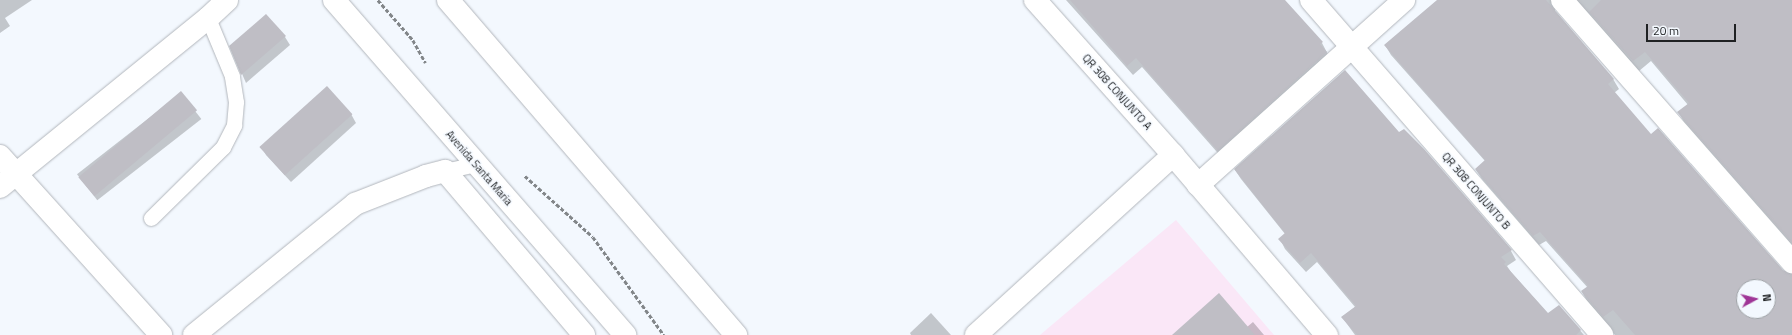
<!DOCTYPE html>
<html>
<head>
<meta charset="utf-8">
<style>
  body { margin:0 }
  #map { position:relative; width:1792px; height:335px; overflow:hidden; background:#f3f8fe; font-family:"Titillium Web",sans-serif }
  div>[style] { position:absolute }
  .education>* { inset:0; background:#fae7f7 }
  .shadow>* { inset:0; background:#0003; transform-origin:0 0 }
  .building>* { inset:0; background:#bfbec5; transform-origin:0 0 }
  .path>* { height:2.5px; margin-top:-1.25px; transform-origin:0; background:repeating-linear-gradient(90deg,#828689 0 4px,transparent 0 6px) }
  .roads { filter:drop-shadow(0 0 1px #b2b6bc) drop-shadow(0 0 1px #b2b6bc) }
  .lane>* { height:15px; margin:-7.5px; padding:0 7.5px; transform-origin:7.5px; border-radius:7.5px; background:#fff }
  .street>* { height:22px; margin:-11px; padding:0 11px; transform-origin:11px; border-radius:11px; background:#fff }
  .secondary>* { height:22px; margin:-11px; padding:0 11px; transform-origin:11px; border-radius:11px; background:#fff }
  span { translate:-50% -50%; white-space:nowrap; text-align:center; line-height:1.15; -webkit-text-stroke:3px #f3f8fe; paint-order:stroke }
  .street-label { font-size:11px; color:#1f2123 }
  .north { position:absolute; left:1736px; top:279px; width:40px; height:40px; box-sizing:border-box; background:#f3f8fe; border:1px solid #9ea2a6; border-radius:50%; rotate:83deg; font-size:11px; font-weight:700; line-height:16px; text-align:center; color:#1f2123 }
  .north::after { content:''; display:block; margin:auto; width:14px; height:18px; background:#9f3596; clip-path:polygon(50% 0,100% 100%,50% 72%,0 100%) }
  .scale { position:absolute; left:1646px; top:24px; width:90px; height:18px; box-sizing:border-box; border:2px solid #1f2123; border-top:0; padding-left:5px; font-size:12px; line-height:14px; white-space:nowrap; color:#1f2123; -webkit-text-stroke:3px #f3f8fe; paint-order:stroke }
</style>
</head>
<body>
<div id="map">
  <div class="education">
    <div style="clip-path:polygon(1176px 220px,1274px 335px,1040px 335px)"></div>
  </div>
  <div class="shadow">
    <div style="clip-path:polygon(0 0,32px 0,5px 18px,10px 26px,0 33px)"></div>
    <div style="clip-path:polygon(1066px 0,1284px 0,1322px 43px,1332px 62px,1224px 160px,1142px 67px,1133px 75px)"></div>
    <div style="clip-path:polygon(evenodd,1438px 0,1560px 0,1555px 6px,1555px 12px,1613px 79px,1619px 89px,1614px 93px,1651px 136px,1782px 271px,1792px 275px,1792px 335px,1615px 335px,1587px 301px,1582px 292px,1588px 288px,1546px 241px,1539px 245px,1482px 179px,1476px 170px,1485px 161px,1391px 55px,1385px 45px,1438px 0,1744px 287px,1768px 287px,1768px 311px,1744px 311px,1744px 287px)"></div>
    <div style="clip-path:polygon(1576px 0,1792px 0,1792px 245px,1684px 122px,1679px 113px,1688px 105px,1651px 61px,1639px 71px)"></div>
    <div style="clip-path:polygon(266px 16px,285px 37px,290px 45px,246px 83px,230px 46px)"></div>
    <div style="left:181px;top:93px;width:33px;height:132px;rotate:52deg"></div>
    <div style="clip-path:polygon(351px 114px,356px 123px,291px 182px,266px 155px,262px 147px)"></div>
    <div style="clip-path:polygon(1399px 133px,1511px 251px,1516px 260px,1507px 266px,1511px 272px,1548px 314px,1559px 306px,1584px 335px,1355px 335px,1342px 317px,1355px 307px,1317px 262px,1306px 272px,1285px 249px,1280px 239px,1285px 234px,1241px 179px,1235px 170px)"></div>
    <div style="clip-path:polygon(931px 313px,951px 335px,911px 335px,910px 333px)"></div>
    <div style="clip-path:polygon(1253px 322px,1264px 335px,1173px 335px,1247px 327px)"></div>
  </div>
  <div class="building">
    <div style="clip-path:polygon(1070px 0,1285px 0,1323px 42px,1320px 44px,1327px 52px,1218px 151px,1136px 58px,1127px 66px)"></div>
    <div style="clip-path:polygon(evenodd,1437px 0,1546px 0,1614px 79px,1608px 84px,1651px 134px,1658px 128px,1783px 270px,1792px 274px,1792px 335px,1635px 335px,1613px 310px,1603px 317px,1581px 291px,1588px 286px,1540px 232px,1533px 236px,1475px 169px,1485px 160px,1384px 45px,1437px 0,1744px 287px,1768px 287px,1768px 311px,1744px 311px,1744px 287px)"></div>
    <div style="clip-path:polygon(1601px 0,1792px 0,1792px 243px,1677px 112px,1689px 103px,1645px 52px,1633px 61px,1589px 12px)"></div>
    <div style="clip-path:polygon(266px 14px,286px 36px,241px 75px,229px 46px)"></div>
    <div style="clip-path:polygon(1345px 70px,1399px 132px,1404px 129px,1424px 149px,1512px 250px,1501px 257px,1506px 262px,1504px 264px,1548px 313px,1559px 305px,1581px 330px,1576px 335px,1357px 335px,1341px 317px,1356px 306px,1311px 253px,1300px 263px,1278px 239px,1285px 233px,1234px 169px)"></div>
    <div style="left:327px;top:86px;width:38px;height:91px;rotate:48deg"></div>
    <div style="left:181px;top:91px;width:25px;height:134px;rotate:50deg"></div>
    <div style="clip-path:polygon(1219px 293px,1255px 335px,1172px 335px)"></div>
  </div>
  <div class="path">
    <div style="left:378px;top:0;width:53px;rotate:48.8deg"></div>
    <div style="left:413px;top:40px;width:26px;rotate:61deg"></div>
    <div style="left:525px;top:176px;width:91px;rotate:41.9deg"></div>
    <div style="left:593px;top:237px;width:121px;rotate:54.1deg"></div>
  </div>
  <div class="roads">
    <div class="lane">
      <div style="left:445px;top:171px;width:32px;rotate:-13deg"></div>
      <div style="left:151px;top:218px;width:101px;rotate:-44.6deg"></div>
      <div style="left:223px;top:147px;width:25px;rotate:-63deg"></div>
      <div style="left:234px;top:125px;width:23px;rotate:-85deg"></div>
      <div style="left:236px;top:102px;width:26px;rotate:-99deg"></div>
      <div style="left:232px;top:76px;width:63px;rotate:-112.5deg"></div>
    </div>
    <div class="street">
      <div style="left:1035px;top:0;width:208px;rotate:48.3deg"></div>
      <div style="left:1173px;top:155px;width:237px;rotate:49.5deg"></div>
      <div style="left:1311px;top:0;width:444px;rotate:49deg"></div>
      <div style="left:1562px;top:0;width:349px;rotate:48.7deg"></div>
      <div style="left:0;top:156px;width:241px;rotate:48deg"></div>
      <div style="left:1198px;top:185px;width:277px;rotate:-41.9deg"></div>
      <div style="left:0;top:187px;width:268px;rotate:-39.1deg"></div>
      <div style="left:208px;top:18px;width:26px;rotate:-43deg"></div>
      <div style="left:194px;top:335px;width:208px;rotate:-39.1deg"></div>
      <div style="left:355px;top:204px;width:76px;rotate:-21.5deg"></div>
      <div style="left:426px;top:176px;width:20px;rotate:-15deg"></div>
      <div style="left:445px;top:171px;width:215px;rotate:49.7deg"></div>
      <div style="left:976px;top:335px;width:267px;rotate:-42.4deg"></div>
    </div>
    <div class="secondary">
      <div style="left:334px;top:0;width:444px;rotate:49deg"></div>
      <div style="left:448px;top:0;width:442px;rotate:49.3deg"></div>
    </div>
  </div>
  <div class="street-label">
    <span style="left:1117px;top:92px;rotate:48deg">QR 308 CONJUNTO A</span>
    <span style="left:479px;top:168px;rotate:49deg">Avenida Santa Maria</span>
    <span style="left:1476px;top:191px;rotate:49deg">QR 308 CONJUNTO B</span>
  </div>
  <div class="north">N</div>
  <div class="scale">20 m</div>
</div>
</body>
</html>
